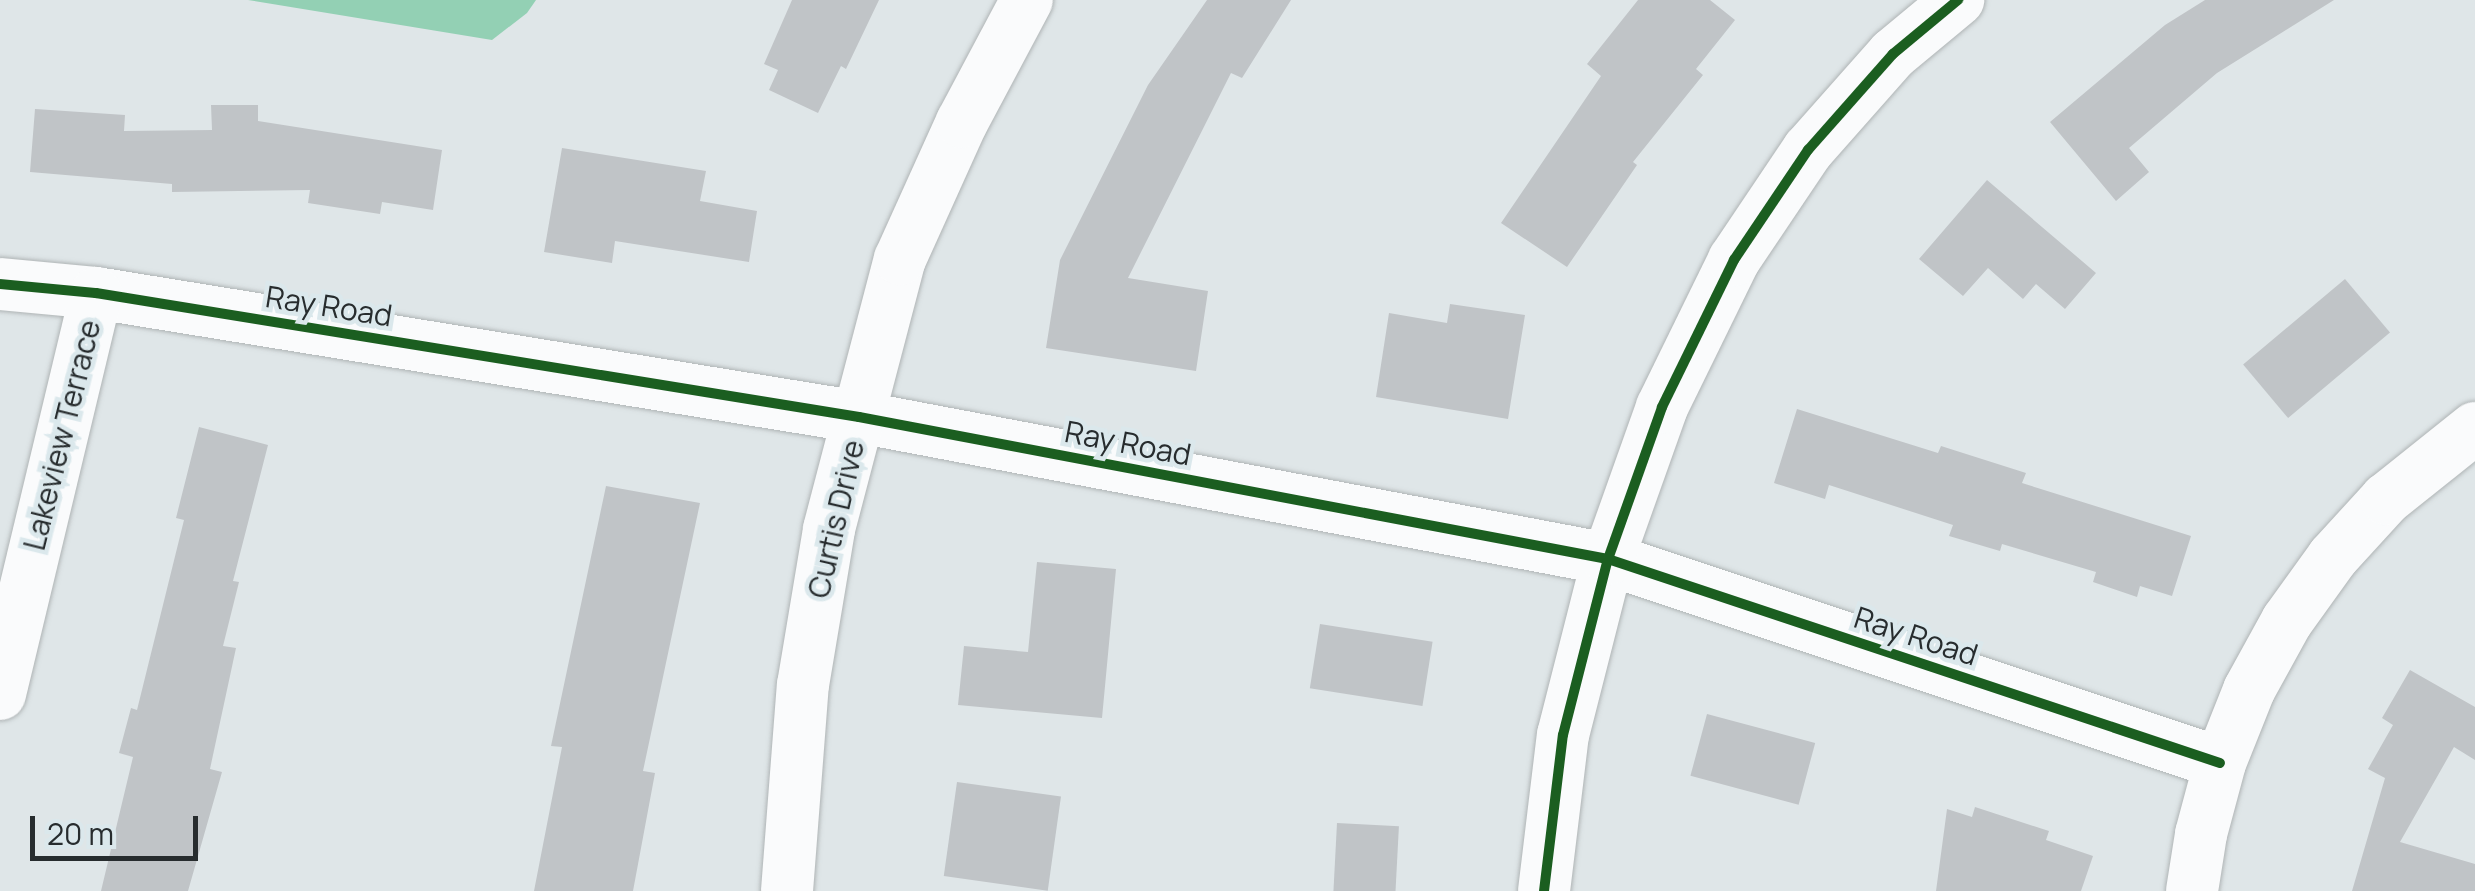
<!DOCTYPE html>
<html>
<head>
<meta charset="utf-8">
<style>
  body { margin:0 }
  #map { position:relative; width:2475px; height:891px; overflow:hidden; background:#dfe6e8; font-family:Manrope,sans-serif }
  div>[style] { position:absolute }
  .forest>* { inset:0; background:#93d0b4 }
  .building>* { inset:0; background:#c0c4c7; transform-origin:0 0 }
  .roads { filter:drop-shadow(0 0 2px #afb4b5) drop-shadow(0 0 2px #afb4b5) }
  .minor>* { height:52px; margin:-26px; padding:0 26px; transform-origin:26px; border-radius:26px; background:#fafbfc }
  .cycleway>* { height:10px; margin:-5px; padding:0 5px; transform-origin:5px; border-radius:5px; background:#1b5e20 }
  span { translate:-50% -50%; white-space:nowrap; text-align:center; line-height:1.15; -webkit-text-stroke:9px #dbe8ec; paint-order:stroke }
  .street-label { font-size:30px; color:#272c2e }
  .scale { position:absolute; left:30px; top:816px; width:168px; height:45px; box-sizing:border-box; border:5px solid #272c2e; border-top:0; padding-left:12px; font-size:30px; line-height:35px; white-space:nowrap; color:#272c2e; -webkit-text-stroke:8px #dbe8ec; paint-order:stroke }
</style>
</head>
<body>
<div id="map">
  <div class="forest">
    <div style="clip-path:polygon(248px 0,536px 0,527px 13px,492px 40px)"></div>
  </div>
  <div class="building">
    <div style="clip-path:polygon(792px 0,879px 0,846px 69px,841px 66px,818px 113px,769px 90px,778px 70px,764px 64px)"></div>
    <div style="clip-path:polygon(1207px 0,1291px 0,1242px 78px,1231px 73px,1128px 278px,1208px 291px,1196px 371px,1046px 348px,1060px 260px,1148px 85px)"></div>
    <div style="clip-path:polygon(1638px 0,1710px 0,1735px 20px,1696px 69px,1703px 75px,1633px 162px,1637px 165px,1567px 267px,1501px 223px,1601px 76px,1587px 64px)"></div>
    <div style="clip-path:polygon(2205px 0,2334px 0,2217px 73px,2129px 148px,2149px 172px,2116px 201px,2050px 122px,2165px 25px)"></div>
    <div style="clip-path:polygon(211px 105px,258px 105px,258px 121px,442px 150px,433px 210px,382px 202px,380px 214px,308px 203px,310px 190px,172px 192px,172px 184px,30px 172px,35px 109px,125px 115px,124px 131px,212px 130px)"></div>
    <div style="clip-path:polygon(562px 148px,706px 171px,700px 201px,757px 211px,749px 262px,615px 241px,612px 263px,544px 252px)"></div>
    <div style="clip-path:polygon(1987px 180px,2096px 273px,2065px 309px,2036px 284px,2023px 299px,1988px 268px,1963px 296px,1919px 259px)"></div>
    <div style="left:2345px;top:279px;width:70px;height:133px;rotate:50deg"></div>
    <div style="clip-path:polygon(1450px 304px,1525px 315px,1508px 419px,1376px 397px,1389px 313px,1447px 323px)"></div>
    <div style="clip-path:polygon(1797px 409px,1938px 453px,1941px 446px,2026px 473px,2022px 483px,2191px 536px,2172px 596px,2140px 586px,2137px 597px,2093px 582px,2096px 572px,2002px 544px,2000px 551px,1949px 536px,1953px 525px,1829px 485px,1825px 499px,1774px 483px)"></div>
    <div style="clip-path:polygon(199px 427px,268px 445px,233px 581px,239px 582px,223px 646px,236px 648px,210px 769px,222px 772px,188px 891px,101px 891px,133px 757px,119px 753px,131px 708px,137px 710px,184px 520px,176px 518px)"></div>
    <div style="clip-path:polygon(606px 486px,700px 503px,643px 771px,655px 773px,633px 891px,534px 891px,562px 747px,551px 746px)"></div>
    <div style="clip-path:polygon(1037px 562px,1116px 569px,1102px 718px,958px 705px,964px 646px,1028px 652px)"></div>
    <div style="left:1320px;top:624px;width:114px;height:65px;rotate:9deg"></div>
    <div style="clip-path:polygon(2410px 670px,2475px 707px,2475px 760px,2454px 747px,2400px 842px,2475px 864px,2475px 891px,2352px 891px,2385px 778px,2368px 769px,2393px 725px,2382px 718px)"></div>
    <div style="left:1707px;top:714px;width:112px;height:64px;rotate:15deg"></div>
    <div style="left:957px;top:782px;width:105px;height:95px;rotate:8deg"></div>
    <div style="clip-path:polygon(1975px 807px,2049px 831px,2046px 840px,2093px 856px,2081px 891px,1936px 891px,1947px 809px,1972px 817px)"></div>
    <div style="left:1337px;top:823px;width:62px;height:68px;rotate:3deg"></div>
  </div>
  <div class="roads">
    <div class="minor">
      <div style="left:0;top:284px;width:96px;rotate:5.4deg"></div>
      <div style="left:96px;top:293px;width:773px;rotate:9.23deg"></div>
      <div style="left:859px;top:417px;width:762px;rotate:10.74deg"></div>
      <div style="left:1608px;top:559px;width:645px;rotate:18.43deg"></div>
      <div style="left:0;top:694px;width:412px;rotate:-76.5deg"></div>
      <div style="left:787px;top:891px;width:207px;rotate:-85.6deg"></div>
      <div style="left:803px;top:685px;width:158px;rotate:-80.5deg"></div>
      <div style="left:829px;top:529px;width:279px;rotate:-75.3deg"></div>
      <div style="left:900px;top:259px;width:150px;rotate:-65.7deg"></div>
      <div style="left:962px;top:122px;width:138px;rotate:-62deg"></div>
      <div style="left:1544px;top:891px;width:157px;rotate:-83.1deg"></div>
      <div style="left:1563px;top:735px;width:182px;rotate:-75.7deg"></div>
      <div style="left:1608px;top:559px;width:161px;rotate:-70.4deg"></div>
      <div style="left:1662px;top:407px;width:164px;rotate:-63.9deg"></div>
      <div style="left:1734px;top:260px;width:133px;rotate:-56.1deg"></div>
      <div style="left:1808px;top:150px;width:128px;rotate:-48.5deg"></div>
      <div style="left:1893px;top:54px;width:85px;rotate:-39.7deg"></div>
      <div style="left:2192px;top:891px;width:58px;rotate:-81deg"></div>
      <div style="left:2201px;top:834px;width:73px;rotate:-75deg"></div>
      <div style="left:2220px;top:763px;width:79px;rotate:-68.3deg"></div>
      <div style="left:2249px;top:690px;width:79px;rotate:-61.2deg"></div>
      <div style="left:2287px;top:621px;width:79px;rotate:-54.3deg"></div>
      <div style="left:2333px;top:557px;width:79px;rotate:-47.6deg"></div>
      <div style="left:2386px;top:499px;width:114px;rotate:-38.6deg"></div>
    </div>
  </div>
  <div class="cycleway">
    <div style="left:0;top:284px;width:96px;rotate:5.4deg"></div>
    <div style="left:96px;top:293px;width:773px;rotate:9.23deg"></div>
    <div style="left:859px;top:417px;width:762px;rotate:10.74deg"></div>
    <div style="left:1608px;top:559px;width:645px;rotate:18.43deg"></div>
    <div style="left:1544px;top:891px;width:157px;rotate:-83.1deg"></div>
    <div style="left:1563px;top:735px;width:182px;rotate:-75.7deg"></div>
    <div style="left:1608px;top:559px;width:161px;rotate:-70.4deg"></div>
    <div style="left:1662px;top:407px;width:164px;rotate:-63.9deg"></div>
    <div style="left:1734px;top:260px;width:133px;rotate:-56.1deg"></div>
    <div style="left:1808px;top:150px;width:128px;rotate:-48.5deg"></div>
    <div style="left:1893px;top:54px;width:85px;rotate:-39.7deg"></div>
  </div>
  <div class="street-label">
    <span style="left:329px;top:306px;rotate:9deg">Ray Road</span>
    <span style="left:62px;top:435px;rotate:-76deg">Lakeview Terrace</span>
    <span style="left:1128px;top:443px;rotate:11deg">Ray Road</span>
    <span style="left:836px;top:519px;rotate:-77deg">Curtis Drive</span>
    <span style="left:1916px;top:636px;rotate:18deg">Ray Road</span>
  </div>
  <div class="scale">20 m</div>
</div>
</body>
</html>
